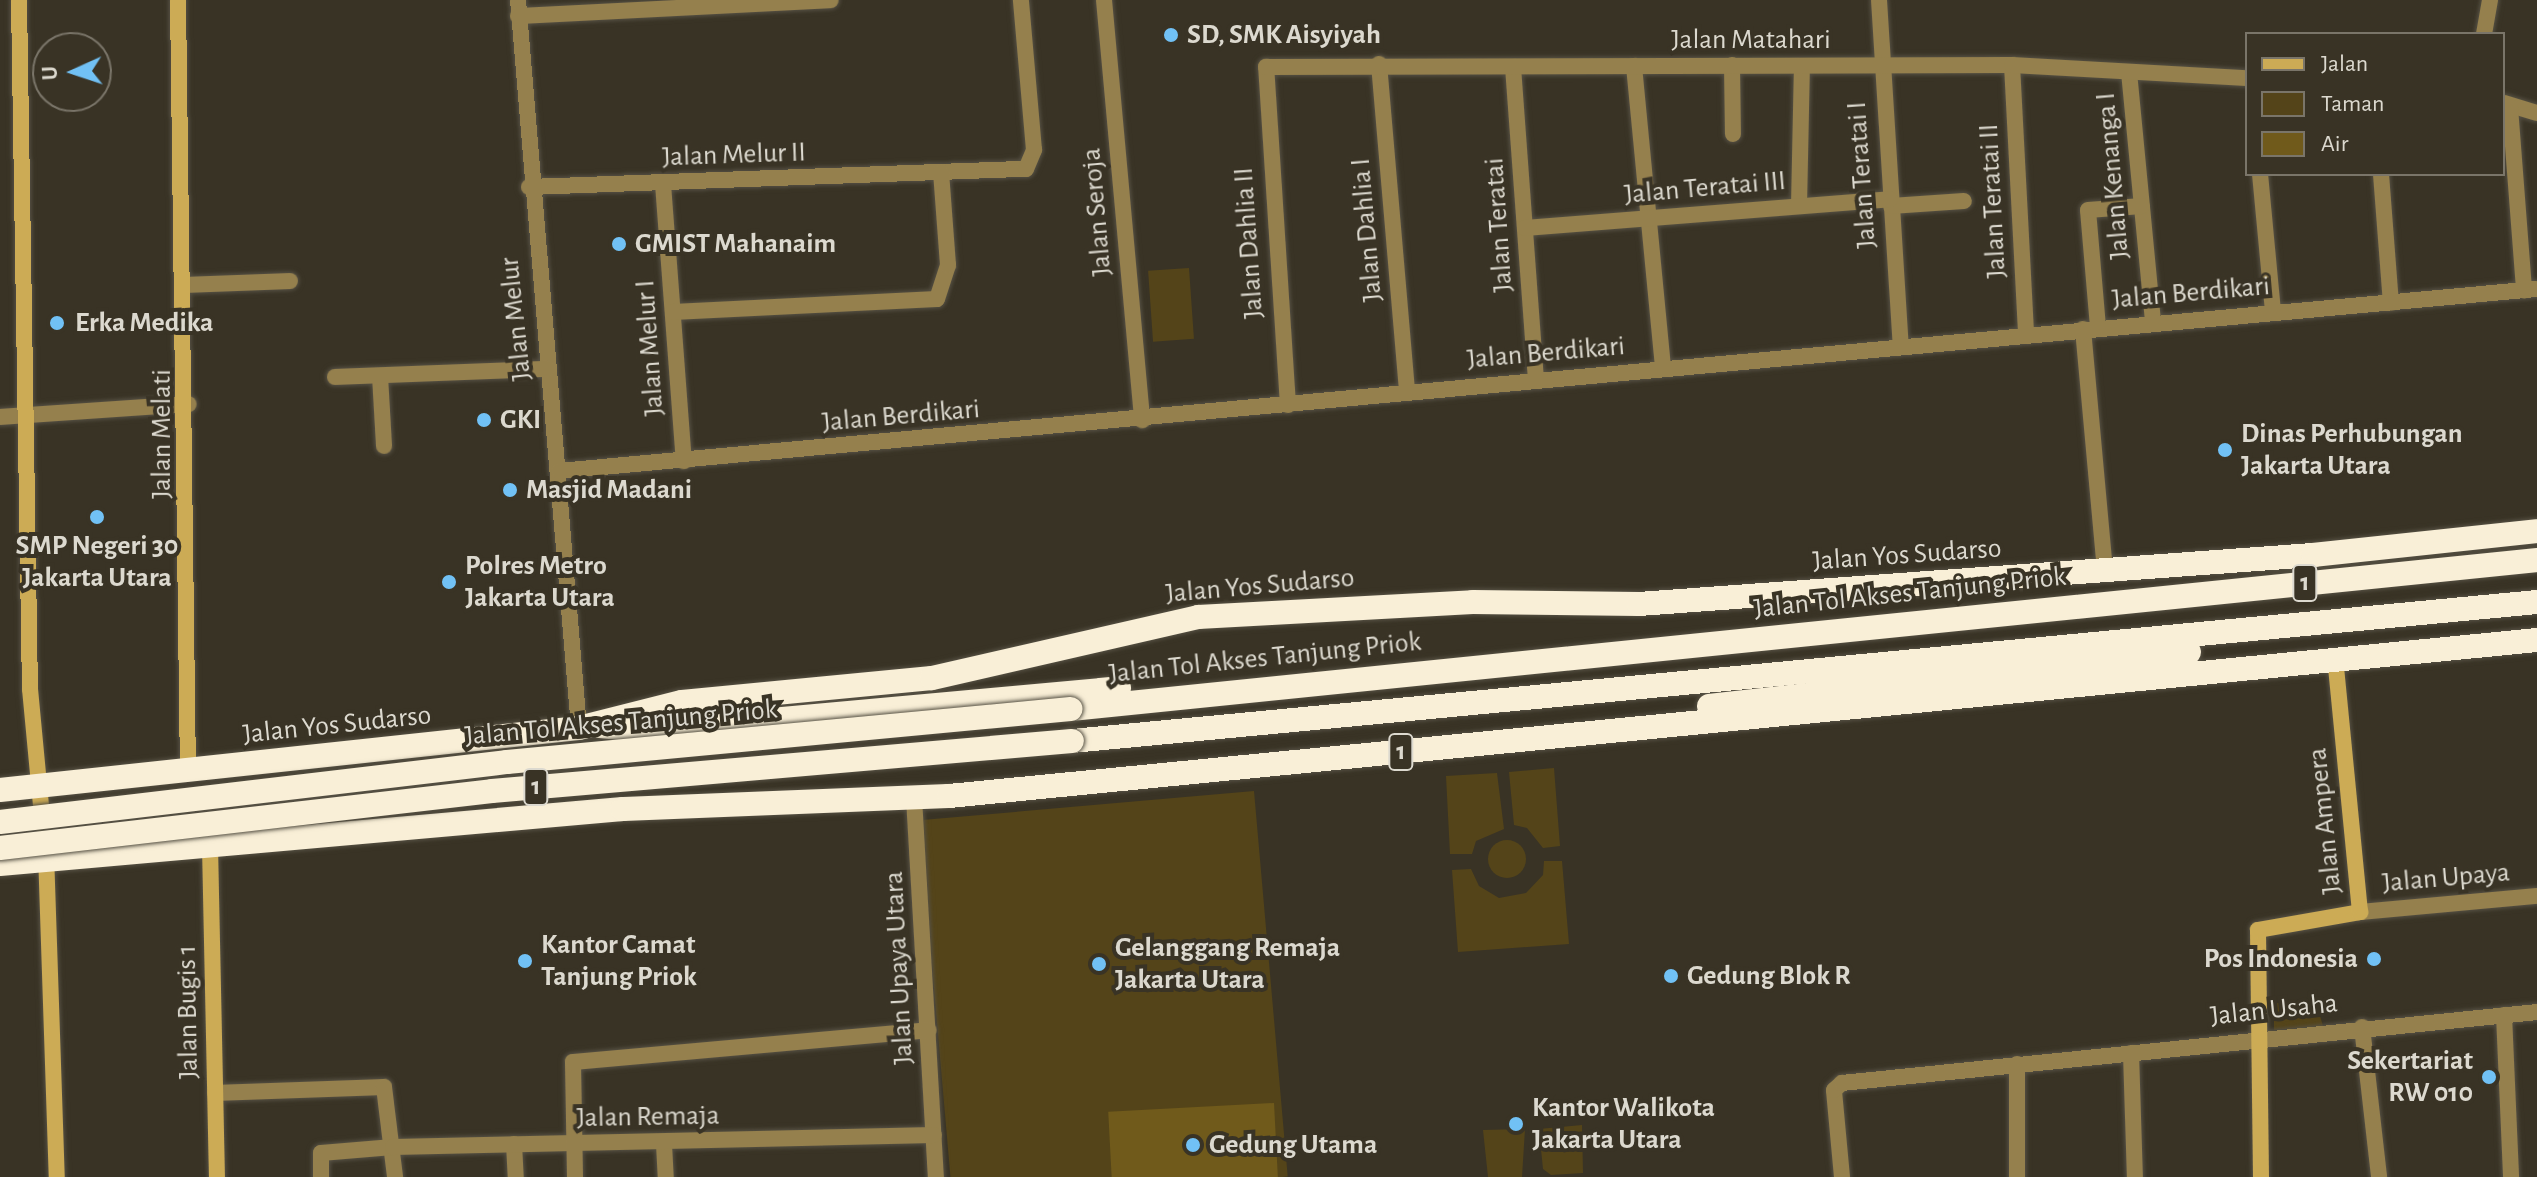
<!DOCTYPE html>
<html>
<head>
<meta charset="utf-8">
<style>
  body { margin:0 }
  #map { position:relative; width:2537px; height:1177px; overflow:hidden; background:#393325; font-family:"Alegreya Sans",sans-serif }
  div>[style] { position:absolute }
  .green>* { inset:0; background:#544419; transform-origin:0 0 }
  .round { border-radius:50% }
  .water>* { inset:0; background:#705a1b; transform-origin:0 0 }
  .roads { filter:drop-shadow(0 0 2px #565144) drop-shadow(0 0 2px #565144) }
  .street>* { height:16px; margin:-8px; padding:0 8px; transform-origin:8px; border-radius:8px; background:#95804d }
  .secondary>* { height:16px; margin:-8px; padding:0 8px; transform-origin:8px; border-radius:8px; background:#ccab55 }
  .highway>* { height:24px; margin:-12px; padding:0 12px; transform-origin:12px; border-radius:12px; background:#f9efd7 }
  .bridges { filter:drop-shadow(0 0 2px #565144) drop-shadow(0 0 2px #565144) }
  .highway-bridge>* { height:24px; margin:-12px; padding:0 12px; transform-origin:12px; border-radius:12px; background:#f9efd7 }
  .dots>* { width:22px; height:22px; translate:-50% -50%; box-sizing:border-box; border:4px solid #393325; border-radius:50% }
  span { translate:-50% -50%; white-space:nowrap; text-align:center; line-height:1.15; -webkit-text-stroke:8px #393325; paint-order:stroke }
  .shield-label span { padding:2px 6px; background:#393325; border:2px solid; border-radius:6px; -webkit-text-stroke-width:0 }
  .shield-label { font-size:26px; color:#dcd9cf; font-weight:700 }
  .poi-label { font-size:28px; color:#dcd9cf; font-weight:700 }
  .left { translate:0 -50%; text-align:left }
  .right { translate:-100% -50%; text-align:right }
  .street-label { font-size:28px; color:#dcd9cf }
  .legend { position:absolute; left:2245px; top:32px; width:260px; height:144px; box-sizing:border-box; background:#393325; border:2px solid #7a7569; margin:0; padding:10px 14px; list-style:none; font-size:24px; color:#dcd9cf }
  .legend li { display:flex; align-items:center; gap:16px; height:40px }
  .legend b { width:40px; border:2px solid #7a7569 }
  .north { position:absolute; left:32px; top:32px; width:80px; height:80px; box-sizing:border-box; background:#393325; border:2px solid #7a7569; border-radius:50%; rotate:267deg; font-size:22px; font-weight:700; line-height:32px; text-align:center; color:#dcd9cf }
  .north::after { content:''; display:block; margin:auto; width:28px; height:36px; background:#71c1f5; clip-path:polygon(50% 0,100% 100%,50% 72%,0 100%) }
</style>
</head>
<body>
<div id="map">
  <div class="green">
    <div style="left:1189px;top:268px;width:71px;height:41px;rotate:86deg"></div>
    <div style="clip-path:polygon(1554px 768px,1560px 846px,1543px 848px,1527px 828px,1514px 825px,1509px 772px)"></div>
    <div style="clip-path:polygon(1497px 773px,1504px 829px,1476px 841px,1472px 854px,1450px 854px,1446px 776px)"></div>
    <div style="left:1254px;top:791px;width:387px;height:336px;rotate:85deg"></div>
    <div class="round" style="left:1488px;top:840px;width:38px;height:38px"></div>
    <div style="clip-path:polygon(1544px 861px,1562px 861px,1569px 944px,1458px 952px,1452px 870px,1471px 869px,1479px 886px,1499px 898px,1526px 893px,1543px 875px)"></div>
    <div style="clip-path:polygon(2316px 1002px,2323px 1026px,2274px 1030px,2274px 1003px)"></div>
    <div style="clip-path:polygon(1582px 1125px,1583px 1173px,1551px 1175px,1543px 1169px,1539px 1129px)"></div>
    <div style="clip-path:polygon(1525px 1129px,1522px 1177px,1488px 1177px,1483px 1130px)"></div>
  </div>
  <div class="water">
    <div style="left:1274px;top:1103px;width:74px;height:166px;rotate:87deg"></div>
  </div>
  <div class="roads">
    <div class="street">
      <div style="left:518px;top:0;width:731px;rotate:85.21deg"></div>
      <div style="left:1104px;top:0;width:422px;rotate:84.8deg"></div>
      <div style="left:1879px;top:0;width:347px;rotate:86.4deg"></div>
      <div style="left:518px;top:16px;width:313px;rotate:-2.9deg"></div>
      <div style="left:2484px;top:34px;width:35px;rotate:-80deg"></div>
      <div style="left:1379px;top:64px;width:329px;rotate:85.1deg"></div>
      <div style="left:1732px;top:65px;width:69px;rotate:89.2deg"></div>
      <div style="left:2012px;top:65px;width:269px;rotate:87deg"></div>
      <div style="left:1634px;top:66px;width:303px;rotate:84.5deg"></div>
      <div style="left:1513px;top:67px;width:313px;rotate:85.8deg"></div>
      <div style="left:2129px;top:72px;width:251px;rotate:84.5deg"></div>
      <div style="left:2504px;top:103px;width:34px;rotate:17deg"></div>
      <div style="left:2510px;top:107px;width:184px;rotate:85.6deg"></div>
      <div style="left:2260px;top:174px;width:139px;rotate:84.6deg"></div>
      <div style="left:2381px;top:174px;width:129px;rotate:85.6deg"></div>
      <div style="left:663px;top:184px;width:278px;rotate:85.7deg"></div>
      <div style="left:529px;top:187px;width:497px;rotate:-2.1deg"></div>
      <div style="left:1026px;top:169px;width:21px;rotate:-67deg"></div>
      <div style="left:1034px;top:150px;width:151px;rotate:-95deg"></div>
      <div style="left:1799px;top:206px;width:140px;rotate:-88.8deg"></div>
      <div style="left:1891px;top:206px;width:73px;rotate:-3.9deg"></div>
      <div style="left:1525px;top:228px;width:366px;rotate:-4.5deg"></div>
      <div style="left:185px;top:285px;width:105px;rotate:-2.2deg"></div>
      <div style="left:673px;top:312px;width:264px;rotate:-2.8deg"></div>
      <div style="left:937px;top:299px;width:36px;rotate:-72deg"></div>
      <div style="left:948px;top:265px;width:93px;rotate:-94.3deg"></div>
      <div style="left:2098px;top:327px;width:117px;rotate:-94.9deg"></div>
      <div style="left:2088px;top:210px;width:54px;rotate:-4.2deg"></div>
      <div style="left:2083px;top:329px;width:242px;rotate:84.8deg"></div>
      <div style="left:380px;top:376px;width:70px;rotate:86.7deg"></div>
      <div style="left:335px;top:377px;width:213px;rotate:-2.2deg"></div>
      <div style="left:1288px;top:405px;width:339px;rotate:-93.7deg"></div>
      <div style="left:1266px;top:67px;width:746px;rotate:-0.15deg"></div>
      <div style="left:2012px;top:65px;width:235px;rotate:3.2deg"></div>
      <div style="left:0;top:417px;width:189px;rotate:-3.9deg"></div>
      <div style="left:559px;top:471px;width:1986px;rotate:-5.26deg"></div>
      <div style="left:914px;top:798px;width:380px;rotate:86.7deg"></div>
      <div style="left:2360px;top:912px;width:178px;rotate:-5.2deg"></div>
      <div style="left:2504px;top:1015px;width:162px;rotate:87.5deg"></div>
      <div style="left:2362px;top:1027px;width:151px;rotate:83.5deg"></div>
      <div style="left:2131px;top:1053px;width:124px;rotate:88.2deg"></div>
      <div style="left:2017px;top:1064px;width:113px;rotate:90deg"></div>
      <div style="left:215px;top:1093px;width:169px;rotate:-2deg"></div>
      <div style="left:384px;top:1087px;width:91px;rotate:83deg"></div>
      <div style="left:514px;top:1144px;width:33px;rotate:87deg"></div>
      <div style="left:664px;top:1144px;width:33px;rotate:87deg"></div>
      <div style="left:321px;top:1177px;width:24px;rotate:-90deg"></div>
      <div style="left:321px;top:1153px;width:72px;rotate:-4.8deg"></div>
      <div style="left:393px;top:1147px;width:541px;rotate:-1.27deg"></div>
      <div style="left:575px;top:1177px;width:115px;rotate:-91deg"></div>
      <div style="left:573px;top:1062px;width:357px;rotate:-5.1deg"></div>
      <div style="left:1842px;top:1177px;width:87px;rotate:-95.3deg"></div>
      <div style="left:1834px;top:1090px;width:11px;rotate:-41deg"></div>
      <div style="left:1842px;top:1083px;width:699px;rotate:-5.83deg"></div>
    </div>
    <div class="secondary">
      <div style="left:19px;top:0;width:689px;rotate:89.09deg"></div>
      <div style="left:30px;top:689px;width:138px;rotate:84.6deg"></div>
      <div style="left:178px;top:0;width:771px;rotate:89.26deg"></div>
      <div style="left:210px;top:846px;width:331px;rotate:88.8deg"></div>
      <div style="left:46px;top:853px;width:324px;rotate:88.1deg"></div>
      <div style="left:2261px;top:1177px;width:247px;rotate:-90.7deg"></div>
      <div style="left:2258px;top:930px;width:104px;rotate:-10deg"></div>
      <div style="left:2360px;top:912px;width:257px;rotate:-95.6deg"></div>
    </div>
    <div class="highway">
      <div style="left:1709px;top:706px;width:483px;rotate:-6.4deg"></div>
      <div style="left:1071px;top:709px;width:1474px;rotate:-5.8deg"></div>
      <div style="left:600px;top:726px;width:50px;rotate:5.7deg"></div>
      <div style="left:650px;top:731px;width:471px;rotate:-5.2deg"></div>
      <div style="left:1072px;top:741px;width:1472px;rotate:-5.42deg"></div>
      <div style="left:0;top:790px;width:582px;rotate:-6.11deg"></div>
      <div style="left:579px;top:728px;width:106px;rotate:-14.2deg"></div>
      <div style="left:682px;top:702px;width:251px;rotate:-5.5deg"></div>
      <div style="left:932px;top:678px;width:273px;rotate:-12.9deg"></div>
      <div style="left:1198px;top:617px;width:275px;rotate:-3.1deg"></div>
      <div style="left:1473px;top:602px;width:166px;rotate:0.7deg"></div>
      <div style="left:1639px;top:604px;width:676px;rotate:-4.16deg"></div>
      <div style="left:2313px;top:555px;width:225px;rotate:-6.1deg"></div>
      <div style="left:0;top:864px;width:625px;rotate:-5.05deg"></div>
      <div style="left:623px;top:809px;width:326px;rotate:-2.3deg"></div>
      <div style="left:949px;top:796px;width:1596px;rotate:-5.61deg"></div>
    </div>
  </div>
  <div class="bridges">
    <div class="highway-bridge">
      <div style="left:0;top:822px;width:511px;rotate:-6.75deg"></div>
      <div style="left:507px;top:762px;width:566px;rotate:-5.37deg"></div>
      <div style="left:0;top:848px;width:495px;rotate:-6.6deg"></div>
      <div style="left:492px;top:791px;width:582px;rotate:-4.93deg"></div>
    </div>
  </div>
  <div class="dots">
    <div style="left:1171px;top:35px;background:#71c1f5"></div>
    <div style="left:619px;top:244px;background:#71c1f5"></div>
    <div style="left:57px;top:323px;background:#71c1f5"></div>
    <div style="left:484px;top:420px;background:#71c1f5"></div>
    <div style="left:2225px;top:450px;background:#71c1f5"></div>
    <div style="left:510px;top:490px;background:#71c1f5"></div>
    <div style="left:97px;top:517px;background:#71c1f5"></div>
    <div style="left:449px;top:582px;background:#71c1f5"></div>
    <div style="left:2374px;top:959px;background:#71c1f5"></div>
    <div style="left:525px;top:961px;background:#71c1f5"></div>
    <div style="left:1099px;top:964px;background:#71c1f5"></div>
    <div style="left:1671px;top:976px;background:#71c1f5"></div>
    <div style="left:2489px;top:1077px;background:#71c1f5"></div>
    <div style="left:1516px;top:1124px;background:#71c1f5"></div>
    <div style="left:1193px;top:1145px;background:#71c1f5"></div>
  </div>
  <div class="shield-label">
    <span style="left:2305px;top:583px">1</span>
    <span style="left:1401px;top:752px">1</span>
    <span style="left:536px;top:787px">1</span>
  </div>
  <div class="poi-label">
    <span class="left" style="left:1187px;top:35px">SD, SMK Aisyiyah</span>
    <span class="left" style="left:635px;top:244px">GMIST Mahanaim</span>
    <span class="left" style="left:75px;top:323px">Erka Medika</span>
    <span class="left" style="left:500px;top:420px">GKI</span>
    <span class="left" style="left:2241px;top:450px">Dinas Perhubungan<br>Jakarta Utara</span>
    <span class="left" style="left:526px;top:490px">Masjid Madani</span>
    <span style="left:97px;top:562px">SMP Negeri 30<br>Jakarta Utara</span>
    <span class="left" style="left:465px;top:582px">Polres Metro<br>Jakarta Utara</span>
    <span class="left" style="left:541px;top:961px">Kantor Camat<br>Tanjung Priok</span>
    <span class="left" style="left:1115px;top:964px">Gelanggang Remaja<br>Jakarta Utara</span>
    <span class="right" style="left:2358px;top:959px">Pos Indonesia</span>
    <span class="left" style="left:1687px;top:976px">Gedung Blok R</span>
    <span class="right" style="left:2473px;top:1077px">Sekertariat<br>RW 010</span>
    <span class="left" style="left:1532px;top:1124px">Kantor Walikota<br>Jakarta Utara</span>
    <span class="left" style="left:1209px;top:1145px">Gedung Utama</span>
  </div>
  <div class="street-label">
    <span style="left:1751px;top:40px">Jalan Matahari</span>
    <span style="left:734px;top:155px;rotate:-2deg">Jalan Melur II</span>
    <span style="left:1862px;top:175px;rotate:-94deg">Jalan Teratai I</span>
    <span style="left:2113px;top:176px;rotate:-95deg">Jalan Kenanga I</span>
    <span style="left:1705px;top:188px;rotate:-5deg">Jalan Teratai III</span>
    <span style="left:1993px;top:201px;rotate:-93deg">Jalan Teratai II</span>
    <span style="left:1097px;top:212px;rotate:-95deg">Jalan Seroja</span>
    <span style="left:1499px;top:225px;rotate:-94deg">Jalan Teratai</span>
    <span style="left:1367px;top:230px;rotate:-95deg">Jalan Dahlia I</span>
    <span style="left:1249px;top:243px;rotate:-94deg">Jalan Dahlia II</span>
    <span style="left:2191px;top:293px;rotate:-5deg">Jalan Berdikari</span>
    <span style="left:516px;top:319px;rotate:-96deg">Jalan Melur</span>
    <span style="left:650px;top:348px;rotate:-94deg">Jalan Melur I</span>
    <span style="left:1546px;top:353px;rotate:-5deg">Jalan Berdikari</span>
    <span style="left:901px;top:416px;rotate:-5deg">Jalan Berdikari</span>
    <span style="left:162px;top:434px;rotate:-90deg">Jalan Melati</span>
    <span style="left:1907px;top:555px;rotate:-4deg">Jalan Yos Sudarso</span>
    <span style="left:1260px;top:586px;rotate:-5deg">Jalan Yos Sudarso</span>
    <span style="left:1910px;top:593px;rotate:-6deg">Jalan Tol Akses Tanjung Priok</span>
    <span style="left:1265px;top:658px;rotate:-6deg">Jalan Tol Akses Tanjung Priok</span>
    <span style="left:621px;top:723px;rotate:-5deg">Jalan Tol Akses Tanjung Priok</span>
    <span style="left:337px;top:725px;rotate:-6deg">Jalan Yos Sudarso</span>
    <span style="left:2325px;top:821px;rotate:-96deg">Jalan Ampera</span>
    <span style="left:2446px;top:878px;rotate:-5deg">Jalan Upaya</span>
    <span style="left:899px;top:968px;rotate:-93deg">Jalan Upaya Utara</span>
    <span style="left:2274px;top:1010px;rotate:-6deg">Jalan Usaha</span>
    <span style="left:188px;top:1012px;rotate:-91deg">Jalan Bugis 1</span>
    <span style="left:648px;top:1117px;rotate:-1deg">Jalan Remaja</span>
  </div>
  <ul class="legend">
  <li><b style="height:10px;background:#ccab55"></b>Jalan</li>
  <li><b style="height:22px;background:#544419"></b>Taman</li>
  <li><b style="height:22px;background:#705a1b"></b>Air</li>
  </ul>
  <div class="north">U</div>
</div>
</body>
</html>
